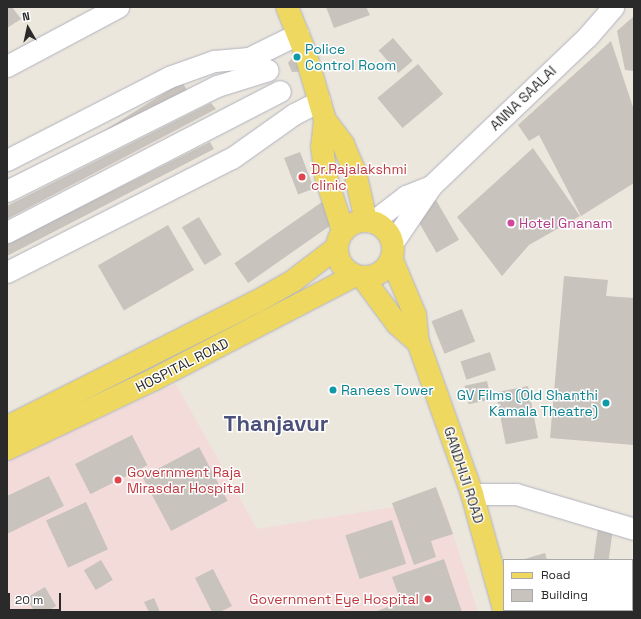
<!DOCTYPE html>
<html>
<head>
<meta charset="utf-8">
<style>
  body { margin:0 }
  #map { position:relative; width:641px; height:619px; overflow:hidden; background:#ece7dd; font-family:"Space Grotesk",sans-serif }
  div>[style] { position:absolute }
  .medical>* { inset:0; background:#f3dbda }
  .building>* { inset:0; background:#c8c3bc; transform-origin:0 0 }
  .roads { filter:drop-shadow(0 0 1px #b0b2be) drop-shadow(0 0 1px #b0b2be) }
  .minor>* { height:21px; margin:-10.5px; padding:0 10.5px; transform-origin:10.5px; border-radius:10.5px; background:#fff }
  .major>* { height:22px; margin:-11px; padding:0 11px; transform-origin:11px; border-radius:11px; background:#eed860 }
  .major>.ring { margin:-11px; padding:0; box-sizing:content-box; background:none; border:22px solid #eed860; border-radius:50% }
  .dots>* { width:11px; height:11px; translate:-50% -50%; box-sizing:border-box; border:2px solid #fff; border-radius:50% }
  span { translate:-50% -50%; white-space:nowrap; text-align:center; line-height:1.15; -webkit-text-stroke:3px #fff; paint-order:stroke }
  .culture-label { font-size:14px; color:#0d838f }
  .left { translate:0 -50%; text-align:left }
  .right { translate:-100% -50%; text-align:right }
  .street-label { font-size:14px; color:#2a2a2a }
  .health-label { font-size:14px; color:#be3a42 }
  .hotel-label { font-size:14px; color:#b23c85 }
  .town-label { font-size:22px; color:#4b507a; font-weight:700 }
  .frame { position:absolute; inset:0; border:8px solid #2a2a2a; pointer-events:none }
  .legend { position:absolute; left:503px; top:559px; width:130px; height:52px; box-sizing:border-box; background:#fff; border:1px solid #aaa; margin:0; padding:5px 7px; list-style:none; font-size:12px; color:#2a2a2a }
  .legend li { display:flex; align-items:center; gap:8px; height:20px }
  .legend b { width:20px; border:1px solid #aaa }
  .north { position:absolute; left:8px; top:8px; width:40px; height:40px; -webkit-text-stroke:3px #fff; paint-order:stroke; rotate:351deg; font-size:11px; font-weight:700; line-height:16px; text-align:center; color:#2a2a2a }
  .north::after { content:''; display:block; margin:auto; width:14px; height:18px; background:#2a2a2a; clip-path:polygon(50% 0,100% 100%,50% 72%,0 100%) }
  .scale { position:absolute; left:8px; top:593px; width:53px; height:18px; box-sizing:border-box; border:2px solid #2a2a2a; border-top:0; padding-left:5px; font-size:12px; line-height:14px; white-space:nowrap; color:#2a2a2a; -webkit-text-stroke:3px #fff; paint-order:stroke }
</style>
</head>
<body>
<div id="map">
  <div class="medical">
    <div style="clip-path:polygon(176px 384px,257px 529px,442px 499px,478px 612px,7px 612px,7px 460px)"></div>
  </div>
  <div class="building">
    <div style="clip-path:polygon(7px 7px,12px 7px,21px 19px,7px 28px)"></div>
    <div style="clip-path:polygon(326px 7px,366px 7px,370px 15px,334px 28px)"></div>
    <div style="clip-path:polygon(634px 16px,634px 71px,625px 70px,617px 31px)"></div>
    <div style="left:393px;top:38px;width:30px;height:19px;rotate:49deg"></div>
    <div style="clip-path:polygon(611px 41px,633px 107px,634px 183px,581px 216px,539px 135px,529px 141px,518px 125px)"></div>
    <div style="clip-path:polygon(297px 51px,308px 71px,292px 72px,288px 63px)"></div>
    <div style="left:418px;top:64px;width:39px;height:53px;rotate:50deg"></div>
    <div style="left:182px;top:82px;width:9px;height:197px;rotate:58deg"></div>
    <div style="clip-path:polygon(211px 103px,216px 109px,7px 219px,7px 206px)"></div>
    <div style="clip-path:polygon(210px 142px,214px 149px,7px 256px,7px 244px)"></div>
    <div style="clip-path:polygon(533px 148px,580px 216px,529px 245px,502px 276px,457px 217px)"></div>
    <div style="left:300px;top:152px;width:39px;height:17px;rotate:69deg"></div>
    <div style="left:436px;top:200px;width:46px;height:26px;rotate:60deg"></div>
    <div style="left:322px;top:202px;width:24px;height:107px;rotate:55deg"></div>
    <div style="left:199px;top:217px;width:44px;height:20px;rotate:59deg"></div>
    <div style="left:168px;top:225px;width:52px;height:81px;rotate:60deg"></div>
    <div style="clip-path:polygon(564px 276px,608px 280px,606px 296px,634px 298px,634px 445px,550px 438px)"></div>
    <div style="left:462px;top:309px;width:35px;height:33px;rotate:68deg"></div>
    <div style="left:490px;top:352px;width:19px;height:31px;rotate:72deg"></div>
    <div style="left:487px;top:381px;width:19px;height:23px;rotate:78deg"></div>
    <div style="left:528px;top:386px;width:53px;height:33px;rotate:79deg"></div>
    <div style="left:132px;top:435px;width:34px;height:64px;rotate:63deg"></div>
    <div style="left:199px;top:447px;width:61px;height:64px;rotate:62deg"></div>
    <div style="clip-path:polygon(49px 476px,64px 506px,7px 534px,7px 496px)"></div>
    <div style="clip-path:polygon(436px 487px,453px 534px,431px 541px,436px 557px,414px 565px,392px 503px)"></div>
    <div style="left:86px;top:502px;width:52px;height:44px;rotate:65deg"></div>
    <div style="left:392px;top:520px;width:46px;height:49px;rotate:72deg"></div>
    <div style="left:598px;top:528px;width:15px;height:32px;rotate:8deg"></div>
    <div style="clip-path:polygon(545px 553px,547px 560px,521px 560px)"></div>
    <div style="clip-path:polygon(444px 559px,462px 612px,378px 612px,377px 611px,401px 602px,392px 577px)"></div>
    <div style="left:101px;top:560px;width:23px;height:20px;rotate:59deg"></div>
    <div style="clip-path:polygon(213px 569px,232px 606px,220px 612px,212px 612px,195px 578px)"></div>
    <div style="clip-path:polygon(45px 587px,56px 606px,46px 612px,35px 612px,26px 598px)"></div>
    <div style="clip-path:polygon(154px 598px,160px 612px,149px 612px,144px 602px)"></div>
    <div style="clip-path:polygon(552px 610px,556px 610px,557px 612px,546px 612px)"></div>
    <div style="left:570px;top:610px;width:32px;height:2px"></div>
  </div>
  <div class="roads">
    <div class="minor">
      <div style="left:7px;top:66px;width:126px;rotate:-28deg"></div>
      <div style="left:7px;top:160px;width:182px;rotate:-27.1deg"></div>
      <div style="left:169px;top:77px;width:48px;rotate:-19.6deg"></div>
      <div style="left:214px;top:61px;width:35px;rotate:-5deg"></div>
      <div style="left:249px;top:58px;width:55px;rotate:-26.1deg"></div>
      <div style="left:7px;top:191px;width:235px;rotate:-26.6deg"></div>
      <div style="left:217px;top:86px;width:53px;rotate:-17.4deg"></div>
      <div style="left:372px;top:222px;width:43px;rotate:-37.4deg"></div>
      <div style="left:406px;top:196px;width:27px;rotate:-22deg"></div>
      <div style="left:7px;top:232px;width:307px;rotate:-27.3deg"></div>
      <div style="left:393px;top:242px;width:68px;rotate:-55.8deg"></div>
      <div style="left:431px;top:186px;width:216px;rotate:-43.7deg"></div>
      <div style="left:587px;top:37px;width:40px;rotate:-49deg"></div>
      <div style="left:7px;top:272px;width:252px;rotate:-26.9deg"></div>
      <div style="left:232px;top:158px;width:76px;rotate:-35.4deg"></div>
      <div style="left:294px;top:114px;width:29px;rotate:-27deg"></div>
      <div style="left:472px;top:494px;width:44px"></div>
      <div style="left:516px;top:494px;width:123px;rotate:16.5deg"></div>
    </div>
    <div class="major">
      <div style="left:287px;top:7px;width:48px;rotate:68.2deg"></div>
      <div style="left:305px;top:52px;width:71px;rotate:73.6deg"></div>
      <div style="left:325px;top:120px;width:27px;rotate:96deg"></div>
      <div style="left:322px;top:147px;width:30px;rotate:82deg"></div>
      <div style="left:326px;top:177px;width:57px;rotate:72.5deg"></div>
      <div style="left:325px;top:120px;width:30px;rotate:53deg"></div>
      <div style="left:343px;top:144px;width:30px;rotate:67deg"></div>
      <div style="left:355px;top:172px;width:50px;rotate:77.3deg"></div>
      <div class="ring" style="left:337px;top:221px;width:34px;height:34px"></div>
      <div style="left:392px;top:260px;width:60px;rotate:67.3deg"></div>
      <div style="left:415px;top:315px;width:27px;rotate:84deg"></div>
      <div style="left:418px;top:342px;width:161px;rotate:70.4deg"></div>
      <div style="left:472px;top:494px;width:119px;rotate:74.5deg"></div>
      <div style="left:363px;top:278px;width:57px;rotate:53.5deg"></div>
      <div style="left:397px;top:324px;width:28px;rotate:41deg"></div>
      <div style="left:7px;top:427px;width:279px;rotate:-26.7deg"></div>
      <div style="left:256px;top:302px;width:43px;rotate:-29.6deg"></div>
      <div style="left:293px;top:281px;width:54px;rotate:-37.5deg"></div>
      <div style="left:7px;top:449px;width:164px;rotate:-25.3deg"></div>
      <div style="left:155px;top:379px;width:224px;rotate:-27.4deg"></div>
    </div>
  </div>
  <div class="dots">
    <div style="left:297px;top:57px;background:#0f9aa8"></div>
    <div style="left:302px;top:177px;background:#e0444e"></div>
    <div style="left:511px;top:223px;background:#d1479c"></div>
    <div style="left:333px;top:390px;background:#0f9aa8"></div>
    <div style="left:606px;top:403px;background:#0f9aa8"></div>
    <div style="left:118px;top:480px;background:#e0444e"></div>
    <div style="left:428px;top:599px;background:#e0444e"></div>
  </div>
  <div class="culture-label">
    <span class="left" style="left:305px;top:57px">Police<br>Control Room</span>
    <span class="left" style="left:341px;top:390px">Ranees Tower</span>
    <span class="right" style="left:598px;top:403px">GV Films (Old Shanthi<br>Kamala Theatre)</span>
  </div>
  <div class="street-label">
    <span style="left:523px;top:98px;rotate:-44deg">ANNA SAALAI</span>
    <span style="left:182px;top:365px;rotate:-27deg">HOSPITAL ROAD</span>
    <span style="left:464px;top:475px;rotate:72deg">GANDHIJI ROAD</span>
  </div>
  <div class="health-label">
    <span class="left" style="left:311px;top:177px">Dr.Rajalakshmi<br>clinic</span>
    <span class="left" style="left:127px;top:480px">Government Raja<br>Mirasdar Hospital</span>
    <span class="right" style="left:419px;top:599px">Government Eye Hospital</span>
  </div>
  <div class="hotel-label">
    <span class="left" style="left:519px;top:223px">Hotel Gnanam</span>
  </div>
  <div class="town-label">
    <span style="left:276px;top:424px">Thanjavur</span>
  </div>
  <div class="frame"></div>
  <ul class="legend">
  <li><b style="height:5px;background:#eed860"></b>Road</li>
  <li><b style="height:11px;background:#c8c3bc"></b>Building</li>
  </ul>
  <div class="north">N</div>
  <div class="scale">20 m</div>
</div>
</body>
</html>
